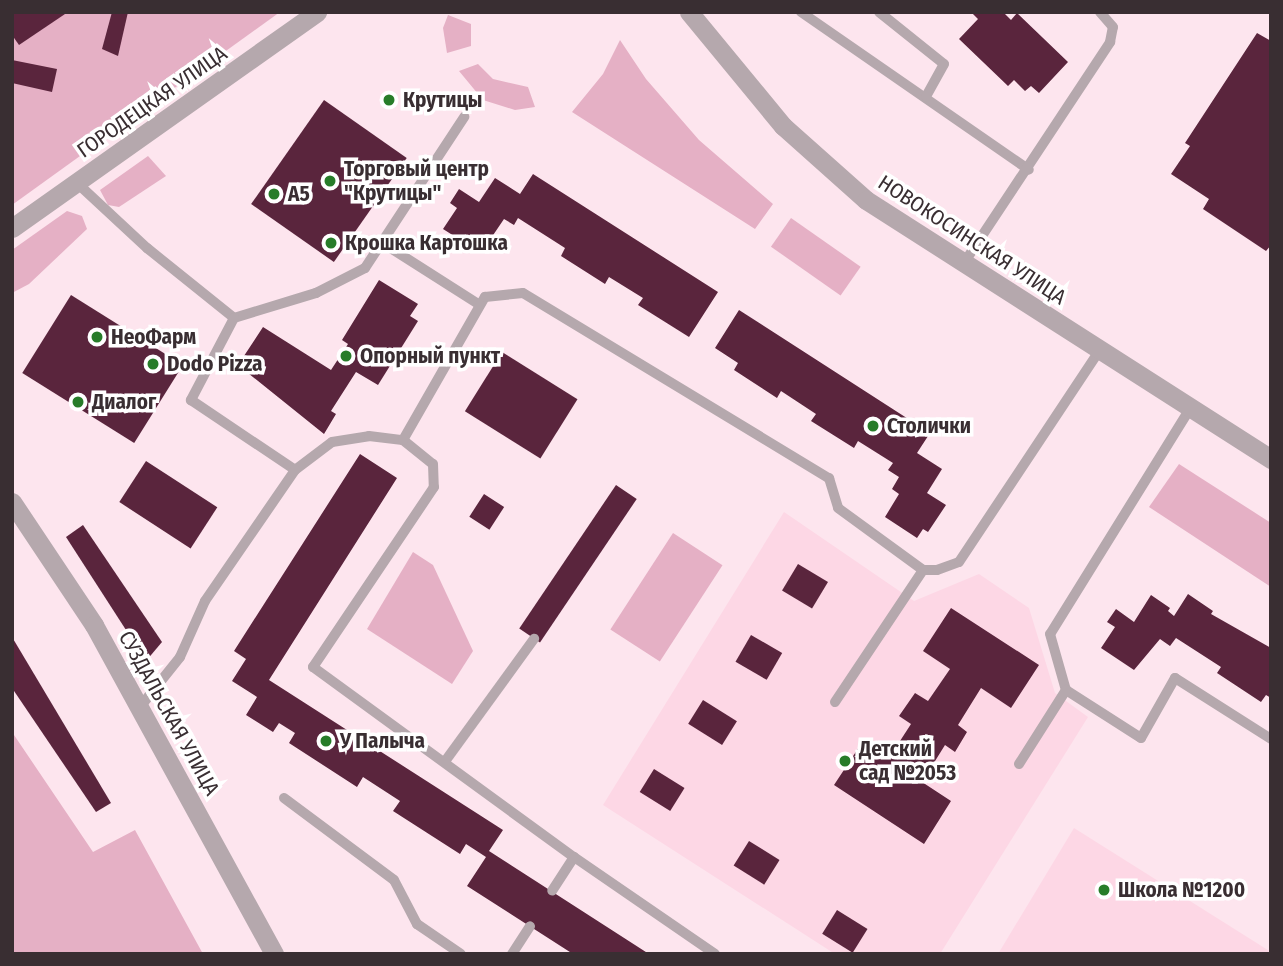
<!DOCTYPE html>
<html>
<head>
<meta charset="utf-8">
<style>
  body { margin:0 }
  #map { position:relative; width:1283px; height:966px; overflow:hidden; background:#fde5ee; font-family:"Fira Sans Condensed",sans-serif }
  div>[style] { position:absolute }
  .built>* { inset:0; background:#fdd7e5 }
  .green>* { inset:0; background:#e5b0c5; transform-origin:0 0 }
  .building>* { inset:0; background:#5a253d; transform-origin:0 0 }
  .service>* { height:10px; margin:-5px; padding:0 5px; transform-origin:5px; border-radius:5px; background:#b5a8ad }
  .tertiary>* { height:19px; margin:-9.5px; padding:0 9.5px; transform-origin:9.5px; border-radius:9.5px; background:#b5a8ad }
  .dots>* { width:19px; height:19px; translate:-50% -50%; box-sizing:border-box; border:4px solid #fff; border-radius:50% }
  span { translate:-50% -50%; white-space:nowrap; text-align:center; line-height:1.15; -webkit-text-stroke:7px #fff; paint-order:stroke }
  .poi-label { font-size:21px; color:#392e32; font-weight:700 }
  .left { translate:0 -50%; text-align:left }
  .street-label { font-size:21px; color:#392e32 }
  .frame { position:absolute; inset:0; border:14px solid #392e32; pointer-events:none }
</style>
</head>
<body>
<div id="map">
  <div class="built">
    <div style="clip-path:polygon(784px 512px,914px 601px,979px 574px,1029px 608px,1055px 693px,1088px 717px,940px 954px,835px 954px,603px 805px)"></div>
    <div style="clip-path:polygon(1074px 828px,1271px 952px,1271px 954px,998px 954px)"></div>
  </div>
  <div class="green">
    <div style="clip-path:polygon(12px 12px,280px 12px,12px 205px)"></div>
    <div style="clip-path:polygon(448px 15px,471px 24px,471px 46px,447px 53px,443px 28px)"></div>
    <div style="clip-path:polygon(620px 40px,646px 79px,699px 140px,773px 204px,755px 229px,572px 112px,603px 74px)"></div>
    <div style="clip-path:polygon(478px 64px,493px 79px,528px 87px,535px 107px,515px 110px,483px 100px,459px 71px)"></div>
    <div style="clip-path:polygon(148px 156px,166px 176px,119px 207px,108px 205px,100px 190px)"></div>
    <div style="clip-path:polygon(67px 211px,82px 216px,87px 229px,29px 284px,12px 293px,12px 250px)"></div>
    <div style="left:791px;top:218px;width:85px;height:35px;rotate:35deg"></div>
    <div style="clip-path:polygon(1179px 464px,1271px 523px,1271px 587px,1149px 507px)"></div>
    <div style="left:673px;top:533px;width:59px;height:115px;rotate:33deg"></div>
    <div style="clip-path:polygon(413px 552px,433px 565px,473px 651px,452px 684px,367px 629px)"></div>
    <div style="clip-path:polygon(12px 732px,93px 852px,135px 830px,203px 954px,12px 954px)"></div>
  </div>
  <div class="building">
    <div style="clip-path:polygon(13px 12px,68px 12px,19px 45px,12px 35px)"></div>
    <div style="clip-path:polygon(112px 12px,128px 12px,118px 56px,102px 49px)"></div>
    <div style="clip-path:polygon(971px 12px,1003px 12px,1011px 20px,1017px 13px,1068px 62px,1039px 93px,1031px 86px,1025px 91px,1014px 80px,1008px 86px,959px 39px,978px 19px)"></div>
    <div style="clip-path:polygon(1257px 33px,1271px 41px,1271px 245px,1266px 251px,1203px 209px,1209px 199px,1171px 174px,1190px 146px,1185px 143px)"></div>
    <div style="clip-path:polygon(12px 60px,57px 69px,52px 92px,12px 83px)"></div>
    <div style="left:324px;top:100px;width:101px;height:127px;rotate:35deg"></div>
    <div style="clip-path:polygon(533px 174px,718px 292px,689px 337px,638px 305px,643px 298px,609px 277px,605px 284px,561px 256px,565px 248px,518px 218px,514px 225px,504px 219px,481px 253px,443px 229px,457px 208px,450px 203px,459px 189px,479px 202px,495px 178px,520px 194px)"></div>
    <div style="clip-path:polygon(379px 280px,418px 304px,410px 316px,418px 321px,378px 385px,356px 372px,331px 411px,336px 414px,324px 434px,238px 365px,263px 327px,331px 370px,348px 344px,342px 340px)"></div>
    <div style="left:71px;top:295px;width:132px;height:92px;rotate:32deg"></div>
    <div style="clip-path:polygon(739px 310px,930px 433px,917px 453px,942px 469px,927px 493px,946px 505px,928px 532px,923px 529px,917px 538px,885px 517px,899px 494px,892px 489px,899px 477px,888px 470px,893px 463px,858px 441px,854px 448px,811px 421px,816px 414px,781px 391px,777px 398px,734px 370px,738px 363px,715px 348px)"></div>
    <div style="left:502px;top:352px;width:89px;height:70px;rotate:32deg"></div>
    <div style="clip-path:polygon(360px 454px,397px 478px,269px 680px,503px 830px,489px 851px,649px 954px,573px 954px,467px 886px,486px 857px,466px 844px,460px 854px,393px 811px,400px 801px,363px 777px,357px 787px,289px 743px,295px 733px,279px 723px,273px 732px,246px 715px,257px 697px,232px 681px,246px 659px,234px 651px)"></div>
    <div style="left:146px;top:461px;width:85px;height:49px;rotate:33deg"></div>
    <div style="left:616px;top:485px;width:25px;height:173px;rotate:34deg"></div>
    <div style="left:484px;top:494px;width:24px;height:27px;rotate:33deg"></div>
    <div style="clip-path:polygon(83px 525px,162px 642px,146px 661px,66px 537px)"></div>
    <div style="left:798px;top:564px;width:35px;height:31px;rotate:31deg"></div>
    <div style="clip-path:polygon(1188px 594px,1213px 611px,1211px 614px,1271px 648px,1271px 698px,1266px 695px,1261px 702px,1217px 673px,1221px 667px,1176px 638px,1170px 646px,1160px 639px,1134px 670px,1101px 648px,1115px 627px,1107px 622px,1116px 609px,1134px 622px,1151px 595px,1170px 608px,1168px 611px,1174px 616px)"></div>
    <div style="clip-path:polygon(951px 608px,1039px 665px,1011px 708px,981px 688px,958px 725px,967px 732px,955px 752px,945px 745px,922px 782px,951px 801px,924px 844px,834px 785px,863px 741px,889px 758px,911px 724px,899px 716px,915px 693px,928px 701px,950px 669px,923px 651px)"></div>
    <div style="left:751px;top:635px;width:36px;height:31px;rotate:30deg"></div>
    <div style="clip-path:polygon(12px 637px,111px 803px,96px 812px,12px 688px)"></div>
    <div style="left:703px;top:700px;width:40px;height:28px;rotate:32deg"></div>
    <div style="left:654px;top:769px;width:36px;height:27px;rotate:32deg"></div>
    <div style="left:749px;top:841px;width:36px;height:29px;rotate:32deg"></div>
    <div style="left:837px;top:910px;width:36px;height:28px;rotate:32deg"></div>
  </div>
  <div class="service">
    <div style="left:801px;top:12px;width:277px;rotate:34.7deg"></div>
    <div style="left:879px;top:12px;width:83px;rotate:38.7deg"></div>
    <div style="left:944px;top:64px;width:37px;rotate:119deg"></div>
    <div style="left:77px;top:183px;width:96px;rotate:42.9deg"></div>
    <div style="left:147px;top:248px;width:112px;rotate:38.8deg"></div>
    <div style="left:234px;top:318px;width:86px;rotate:-17deg"></div>
    <div style="left:316px;top:293px;width:55px;rotate:-27deg"></div>
    <div style="left:365px;top:268px;width:181px;rotate:-56.7deg"></div>
    <div style="left:381px;top:242px;width:117px;rotate:32.5deg"></div>
    <div style="left:964px;top:263px;width:265px;rotate:-56.5deg"></div>
    <div style="left:1110px;top:42px;width:15px;rotate:-79deg"></div>
    <div style="left:1113px;top:27px;width:20px;rotate:-131deg"></div>
    <div style="left:234px;top:318px;width:93px;rotate:117.7deg"></div>
    <div style="left:191px;top:400px;width:125px;rotate:33.9deg"></div>
    <div style="left:295px;top:470px;width:46px;rotate:-37.1deg"></div>
    <div style="left:332px;top:442px;width:37px;rotate:-9deg"></div>
    <div style="left:369px;top:436px;width:34px;rotate:7deg"></div>
    <div style="left:403px;top:440px;width:38px;rotate:39deg"></div>
    <div style="left:433px;top:464px;width:23px;rotate:88deg"></div>
    <div style="left:434px;top:487px;width:217px;rotate:123.9deg"></div>
    <div style="left:313px;top:667px;width:323px;rotate:36.1deg"></div>
    <div style="left:574px;top:857px;width:40px;rotate:122.9deg"></div>
    <div style="left:1191px;top:407px;width:267px;rotate:121.8deg"></div>
    <div style="left:1050px;top:634px;width:58px;rotate:74.1deg"></div>
    <div style="left:1066px;top:690px;width:89px;rotate:32.6deg"></div>
    <div style="left:1141px;top:738px;width:69px;rotate:-60.5deg"></div>
    <div style="left:1175px;top:678px;width:114px;rotate:32.4deg"></div>
    <div style="left:403px;top:440px;width:165px;rotate:-60.2deg"></div>
    <div style="left:485px;top:297px;width:38px;rotate:-6deg"></div>
    <div style="left:523px;top:293px;width:358px;rotate:31.2deg"></div>
    <div style="left:829px;top:478px;width:31px;rotate:73deg"></div>
    <div style="left:838px;top:508px;width:105px;rotate:36.1deg"></div>
    <div style="left:923px;top:570px;width:14px"></div>
    <div style="left:937px;top:570px;width:23px;rotate:-20deg"></div>
    <div style="left:959px;top:562px;width:255px;rotate:-56.4deg"></div>
    <div style="left:835px;top:702px;width:159px;rotate:-56.3deg"></div>
    <div style="left:140px;top:707px;width:64px;rotate:-51.3deg"></div>
    <div style="left:180px;top:657px;width:61px;rotate:-65.9deg"></div>
    <div style="left:205px;top:601px;width:159px;rotate:-55.5deg"></div>
    <div style="left:446px;top:760px;width:150px;rotate:-54deg"></div>
    <div style="left:1019px;top:764px;width:88px;rotate:-57.6deg"></div>
    <div style="left:284px;top:798px;width:137px;rotate:36.7deg"></div>
    <div style="left:394px;top:880px;width:50px;rotate:62.4deg"></div>
    <div style="left:417px;top:924px;width:53px;rotate:34.3deg"></div>
    <div style="left:574px;top:857px;width:171px;rotate:34.5deg"></div>
    <div style="left:512px;top:954px;width:33px;rotate:-57deg"></div>
  </div>
  <div class="tertiary">
    <div style="left:689px;top:12px;width:148px;rotate:50.5deg"></div>
    <div style="left:783px;top:126px;width:111px;rotate:41.7deg"></div>
    <div style="left:866px;top:200px;width:481px;rotate:32.6deg"></div>
    <div style="left:12px;top:228px;width:374px;rotate:-35.3deg"></div>
    <div style="left:12px;top:502px;width:148px;rotate:56.3deg"></div>
    <div style="left:94px;top:625px;width:375px;rotate:61.3deg"></div>
  </div>
  <div class="dots">
    <div style="left:389px;top:100px;background:#277c29"></div>
    <div style="left:330px;top:181px;background:#277c29"></div>
    <div style="left:274px;top:194px;background:#277c29"></div>
    <div style="left:331px;top:243px;background:#277c29"></div>
    <div style="left:97px;top:337px;background:#277c29"></div>
    <div style="left:346px;top:356px;background:#277c29"></div>
    <div style="left:153px;top:364px;background:#277c29"></div>
    <div style="left:78px;top:402px;background:#277c29"></div>
    <div style="left:873px;top:426px;background:#277c29"></div>
    <div style="left:326px;top:741px;background:#277c29"></div>
    <div style="left:845px;top:761px;background:#277c29"></div>
    <div style="left:1104px;top:890px;background:#277c29"></div>
  </div>
  <div class="poi-label">
    <span class="left" style="left:403px;top:100px">Крутицы</span>
    <span class="left" style="left:344px;top:181px">Торговый центр<br>"Крутицы"</span>
    <span class="left" style="left:288px;top:194px">А5</span>
    <span class="left" style="left:345px;top:243px">Крошка Картошка</span>
    <span class="left" style="left:111px;top:337px">НеоФарм</span>
    <span class="left" style="left:360px;top:356px">Опорный пункт</span>
    <span class="left" style="left:167px;top:364px">Dodo Pizza</span>
    <span class="left" style="left:92px;top:402px">Диалог</span>
    <span class="left" style="left:887px;top:426px">Столички</span>
    <span class="left" style="left:340px;top:741px">У Палыча</span>
    <span class="left" style="left:859px;top:761px">Детский<br>сад №2053</span>
    <span class="left" style="left:1118px;top:890px">Школа №1200</span>
  </div>
  <div class="street-label">
    <span style="left:152px;top:102px;rotate:-35deg">ГОРОДЕЦКАЯ УЛИЦА</span>
    <span style="left:972px;top:240px;rotate:33deg">НОВОКОСИНСКАЯ УЛИЦА</span>
    <span style="left:169px;top:713px;rotate:61deg">СУЗДАЛЬСКАЯ УЛИЦА</span>
  </div>
  <div class="frame"></div>
</div>
</body>
</html>
